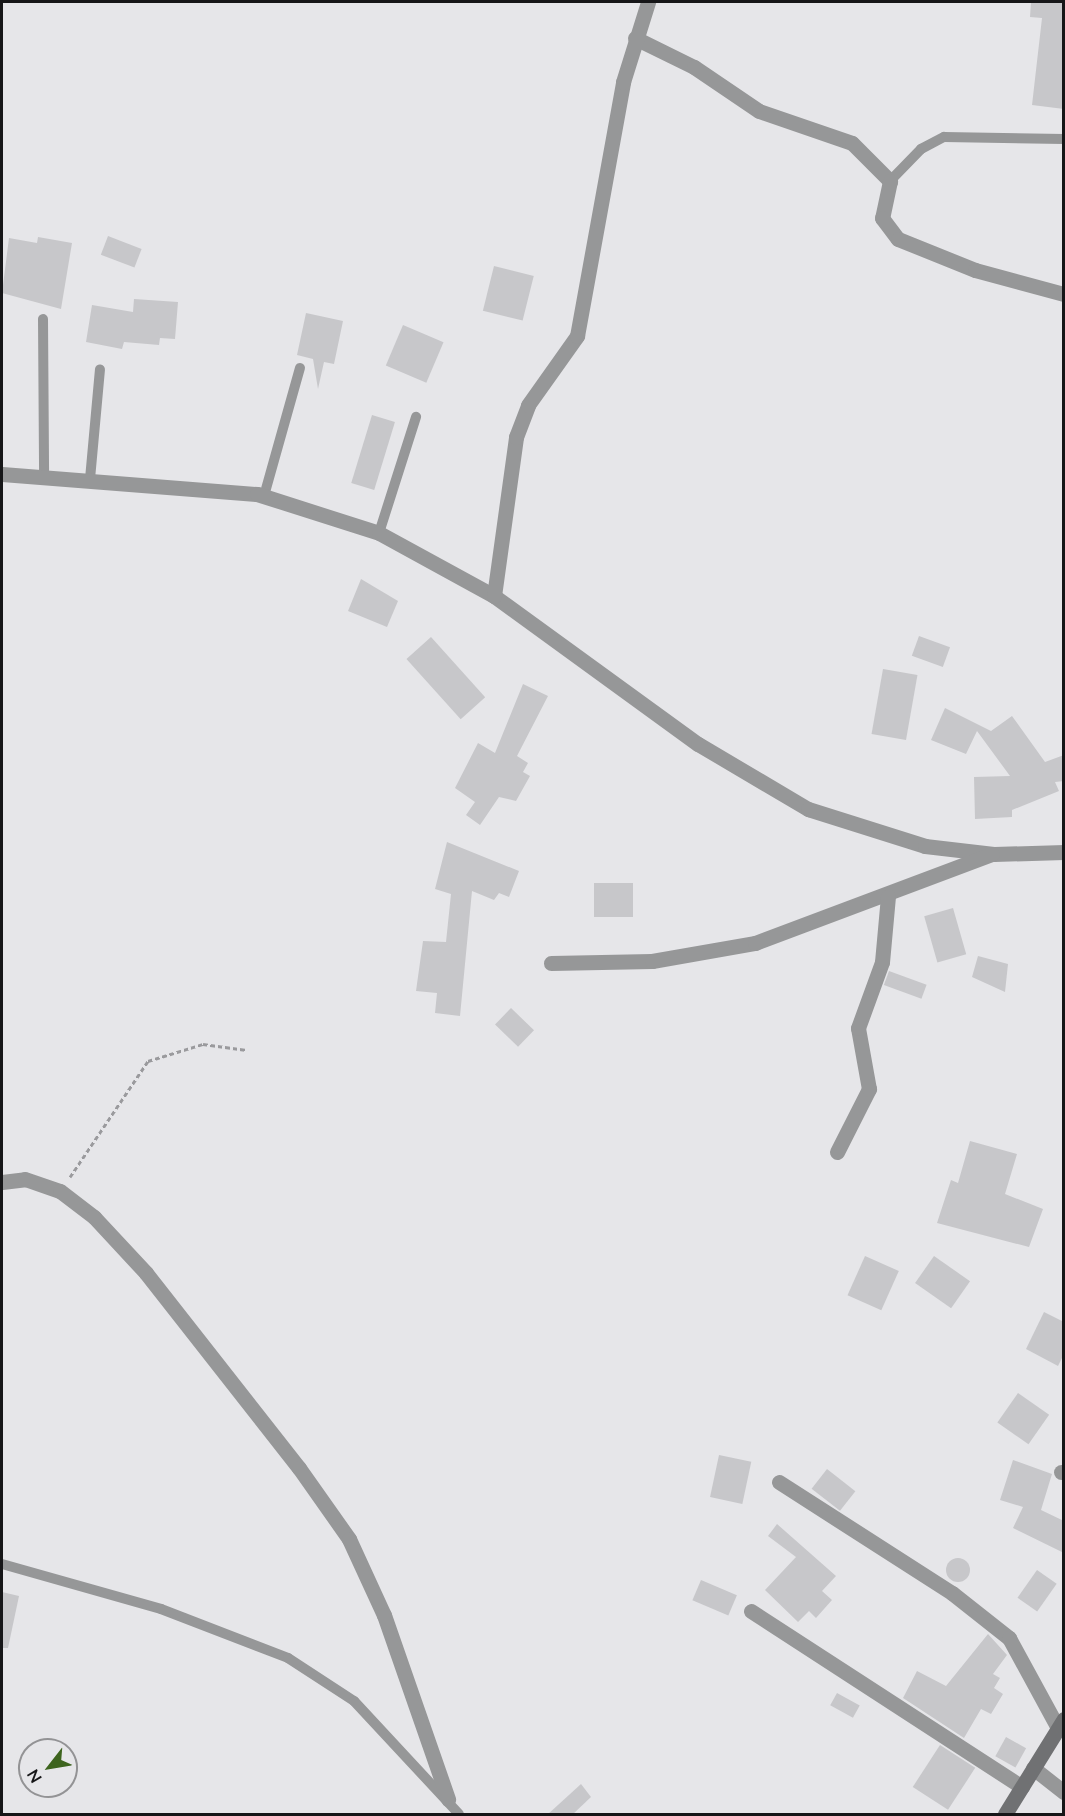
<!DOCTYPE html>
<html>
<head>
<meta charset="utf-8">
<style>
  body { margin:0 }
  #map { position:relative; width:1065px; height:1816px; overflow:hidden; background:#e6e6e9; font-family:Lato,sans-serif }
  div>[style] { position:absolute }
  .building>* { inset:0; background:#c7c7ca; transform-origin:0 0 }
  .round { border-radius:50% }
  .path>* { height:3px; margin-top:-1.5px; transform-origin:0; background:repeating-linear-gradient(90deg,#9a9a9d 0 4.5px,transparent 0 7.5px) }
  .service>* { height:10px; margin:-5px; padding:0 5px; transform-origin:5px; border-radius:5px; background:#969798 }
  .minor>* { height:15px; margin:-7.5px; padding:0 7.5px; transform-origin:7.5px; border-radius:7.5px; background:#969798 }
  .secondary>* { height:15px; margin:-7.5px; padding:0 7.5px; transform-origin:7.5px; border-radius:7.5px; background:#707173 }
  span { translate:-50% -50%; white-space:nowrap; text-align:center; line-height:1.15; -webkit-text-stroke:4.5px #e6e6e9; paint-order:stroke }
  .frame { position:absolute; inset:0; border:3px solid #161618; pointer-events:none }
  .north { position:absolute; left:18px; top:1738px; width:60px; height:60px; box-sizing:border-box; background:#e6e6e9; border:2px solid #939395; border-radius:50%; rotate:239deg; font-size:16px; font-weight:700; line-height:24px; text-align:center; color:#161618 }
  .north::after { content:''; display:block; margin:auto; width:21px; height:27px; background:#3d641e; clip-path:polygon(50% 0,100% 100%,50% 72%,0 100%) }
</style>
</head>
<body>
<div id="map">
  <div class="building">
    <div style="clip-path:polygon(1031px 2px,1064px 2px,1064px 109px,1032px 105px,1042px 18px,1030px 17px)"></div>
    <div style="left:108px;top:236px;width:36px;height:20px;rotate:21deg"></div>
    <div style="clip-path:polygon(38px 237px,72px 243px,61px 309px,2px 293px,9px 238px,37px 243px)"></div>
    <div style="left:494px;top:266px;width:41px;height:46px;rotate:14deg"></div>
    <div style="clip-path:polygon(134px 299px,178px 302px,175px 339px,160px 338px,159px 345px,124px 342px,122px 349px,86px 342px,92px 305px,133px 312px)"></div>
    <div style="clip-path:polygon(306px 313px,343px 321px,334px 364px,324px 362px,318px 389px,313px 359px,297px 355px)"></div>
    <div style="left:403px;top:325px;width:44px;height:44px;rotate:23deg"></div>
    <div style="left:372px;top:415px;width:24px;height:71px;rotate:17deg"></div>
    <div style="clip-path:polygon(361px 579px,398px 601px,387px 627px,348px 611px)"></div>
    <div style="left:919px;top:636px;width:33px;height:21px;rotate:20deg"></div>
    <div style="left:431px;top:637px;width:81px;height:33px;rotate:48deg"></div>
    <div style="left:883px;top:669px;width:35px;height:66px;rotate:10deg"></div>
    <div style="clip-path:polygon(523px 684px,548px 696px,517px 756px,528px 763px,523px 772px,530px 776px,516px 801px,499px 797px,480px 825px,466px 815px,475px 802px,455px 788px,478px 743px,495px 753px)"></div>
    <div style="clip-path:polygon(945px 708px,991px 731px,1012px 716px,1045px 762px,1064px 755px,1064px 781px,1055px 782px,1059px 791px,1012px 810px,1012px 817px,975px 819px,974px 777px,1010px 776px,977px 731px,966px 754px,931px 740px)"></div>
    <div style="clip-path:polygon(447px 842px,519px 871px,509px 897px,499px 893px,494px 900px,472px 891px,460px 1016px,435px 1013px,437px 993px,416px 991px,423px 941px,446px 942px,451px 894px,435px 889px)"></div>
    <div style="left:633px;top:883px;width:34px;height:39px;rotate:90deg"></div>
    <div style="left:953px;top:908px;width:48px;height:30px;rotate:74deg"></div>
    <div style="clip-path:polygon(978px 956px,1008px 964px,1005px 992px,972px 977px)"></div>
    <div style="left:889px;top:971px;width:40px;height:15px;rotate:20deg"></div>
    <div style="left:511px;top:1008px;width:32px;height:23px;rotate:44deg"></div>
    <div style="clip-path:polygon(970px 1141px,1017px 1154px,1005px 1194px,1043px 1209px,1029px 1247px,937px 1223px,951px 1180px,958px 1183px)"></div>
    <div style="left:865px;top:1256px;width:37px;height:43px;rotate:24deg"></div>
    <div style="left:934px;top:1256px;width:44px;height:33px;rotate:35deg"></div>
    <div style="clip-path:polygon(1044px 1312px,1064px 1322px,1064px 1354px,1058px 1366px,1026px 1349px)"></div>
    <div style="left:1018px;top:1393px;width:38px;height:36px;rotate:35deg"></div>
    <div style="left:719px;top:1455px;width:33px;height:43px;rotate:12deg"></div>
    <div style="clip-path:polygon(1013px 1460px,1052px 1474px,1041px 1510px,1064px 1521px,1064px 1553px,1013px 1528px,1023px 1507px,1000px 1500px)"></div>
    <div style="left:827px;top:1469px;width:36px;height:25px;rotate:38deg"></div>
    <div style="clip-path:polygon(777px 1524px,836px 1576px,822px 1591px,832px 1600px,816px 1618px,809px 1611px,798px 1622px,765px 1590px,796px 1557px,768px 1536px)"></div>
    <div class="round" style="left:946px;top:1558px;width:24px;height:24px"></div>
    <div style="left:1037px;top:1570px;width:24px;height:34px;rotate:35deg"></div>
    <div style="left:701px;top:1580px;width:39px;height:22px;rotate:23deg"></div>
    <div style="clip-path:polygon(2px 1592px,19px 1596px,8px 1648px,2px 1648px)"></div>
    <div style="clip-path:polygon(988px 1634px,1007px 1655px,993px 1674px,1000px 1678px,994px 1688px,1003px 1694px,991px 1714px,981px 1709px,964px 1738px,903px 1698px,917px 1671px,946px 1686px)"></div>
    <div style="left:837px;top:1693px;width:26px;height:14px;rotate:29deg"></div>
    <div style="left:1006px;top:1737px;width:23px;height:22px;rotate:29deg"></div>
    <div style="left:940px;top:1745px;width:42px;height:50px;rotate:33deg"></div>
    <div style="clip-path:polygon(581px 1784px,591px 1797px,572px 1815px,547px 1815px)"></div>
  </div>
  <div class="path">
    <div style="left:70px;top:1177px;width:140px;rotate:-56.1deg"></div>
    <div style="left:148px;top:1061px;width:58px;rotate:-17.2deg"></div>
    <div style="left:203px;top:1044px;width:44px;rotate:7.8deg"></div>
  </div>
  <div class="service">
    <div style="left:890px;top:181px;width:45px;rotate:-45.9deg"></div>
    <div style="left:921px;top:149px;width:26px;rotate:-28deg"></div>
    <div style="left:944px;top:137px;width:120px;rotate:1deg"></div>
    <div style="left:43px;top:319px;width:157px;rotate:89.6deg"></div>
    <div style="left:90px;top:479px;width:110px;rotate:-84.8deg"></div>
    <div style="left:264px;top:496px;width:133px;rotate:-74.3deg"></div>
    <div style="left:379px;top:533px;width:122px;rotate:-72.3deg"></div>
    <div style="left:2px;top:1564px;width:165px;rotate:15.8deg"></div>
    <div style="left:161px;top:1609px;width:136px;rotate:21.1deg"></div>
    <div style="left:288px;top:1658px;width:79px;rotate:33.1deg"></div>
    <div style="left:354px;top:1701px;width:154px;rotate:47.1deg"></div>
  </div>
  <div class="minor">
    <div style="left:635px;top:38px;width:66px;rotate:26.2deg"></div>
    <div style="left:694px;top:67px;width:78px;rotate:34.1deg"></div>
    <div style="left:759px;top:111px;width:98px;rotate:19deg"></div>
    <div style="left:852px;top:143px;width:54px;rotate:45deg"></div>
    <div style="left:890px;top:181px;width:38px;rotate:102deg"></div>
    <div style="left:882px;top:218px;width:26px;rotate:53deg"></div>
    <div style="left:898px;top:239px;width:83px;rotate:21.9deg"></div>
    <div style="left:975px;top:270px;width:92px;rotate:15.1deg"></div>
    <div style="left:2px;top:474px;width:256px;rotate:4.5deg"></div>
    <div style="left:257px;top:494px;width:128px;rotate:17.7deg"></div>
    <div style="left:379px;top:533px;width:131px;rotate:28.7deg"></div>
    <div style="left:494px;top:596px;width:252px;rotate:36deg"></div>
    <div style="left:698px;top:744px;width:128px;rotate:30.6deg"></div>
    <div style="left:808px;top:809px;width:123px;rotate:17.5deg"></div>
    <div style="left:925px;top:846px;width:69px;rotate:6.6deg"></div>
    <div style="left:994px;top:854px;width:70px;rotate:-1.6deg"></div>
    <div style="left:494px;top:596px;width:161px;rotate:-82.1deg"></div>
    <div style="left:516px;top:437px;width:34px;rotate:-69deg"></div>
    <div style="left:528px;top:405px;width:85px;rotate:-54.6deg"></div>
    <div style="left:577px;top:336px;width:258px;rotate:-79.7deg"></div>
    <div style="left:623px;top:82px;width:84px;rotate:-72.6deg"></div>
    <div style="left:551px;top:963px;width:101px;rotate:-1.1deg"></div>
    <div style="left:652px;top:961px;width:105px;rotate:-9.9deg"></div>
    <div style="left:755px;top:943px;width:253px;rotate:-20.6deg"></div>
    <div style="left:837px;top:1152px;width:71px;rotate:-63.1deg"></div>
    <div style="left:869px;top:1089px;width:62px;rotate:-100.2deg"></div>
    <div style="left:858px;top:1028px;width:70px;rotate:-70deg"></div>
    <div style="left:882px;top:962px;width:66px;rotate:-84.8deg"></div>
    <div style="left:2px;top:1182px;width:23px;rotate:-7deg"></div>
    <div style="left:25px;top:1179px;width:37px;rotate:19deg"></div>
    <div style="left:60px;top:1191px;width:43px;rotate:37.4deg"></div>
    <div style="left:94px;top:1217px;width:76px;rotate:47.1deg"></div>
    <div style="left:146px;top:1273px;width:248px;rotate:51.9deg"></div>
    <div style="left:299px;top:1468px;width:87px;rotate:54.8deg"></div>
    <div style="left:349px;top:1539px;width:84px;rotate:65.3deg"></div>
    <div style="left:384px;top:1615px;width:195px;rotate:70.8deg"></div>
    <div style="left:1061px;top:1472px;width:3px"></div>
    <div style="left:779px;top:1482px;width:206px;rotate:32.7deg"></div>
    <div style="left:952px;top:1593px;width:73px;rotate:38.3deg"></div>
    <div style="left:1009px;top:1638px;width:102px;rotate:61.4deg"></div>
    <div style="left:751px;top:1611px;width:323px;rotate:33deg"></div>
    <div style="left:1033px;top:1768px;width:39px;rotate:38deg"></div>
  </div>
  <div class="secondary">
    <div style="left:1005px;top:1814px;width:112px;rotate:-58.2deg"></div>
  </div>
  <div class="frame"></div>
  <div class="north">N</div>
</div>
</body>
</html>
